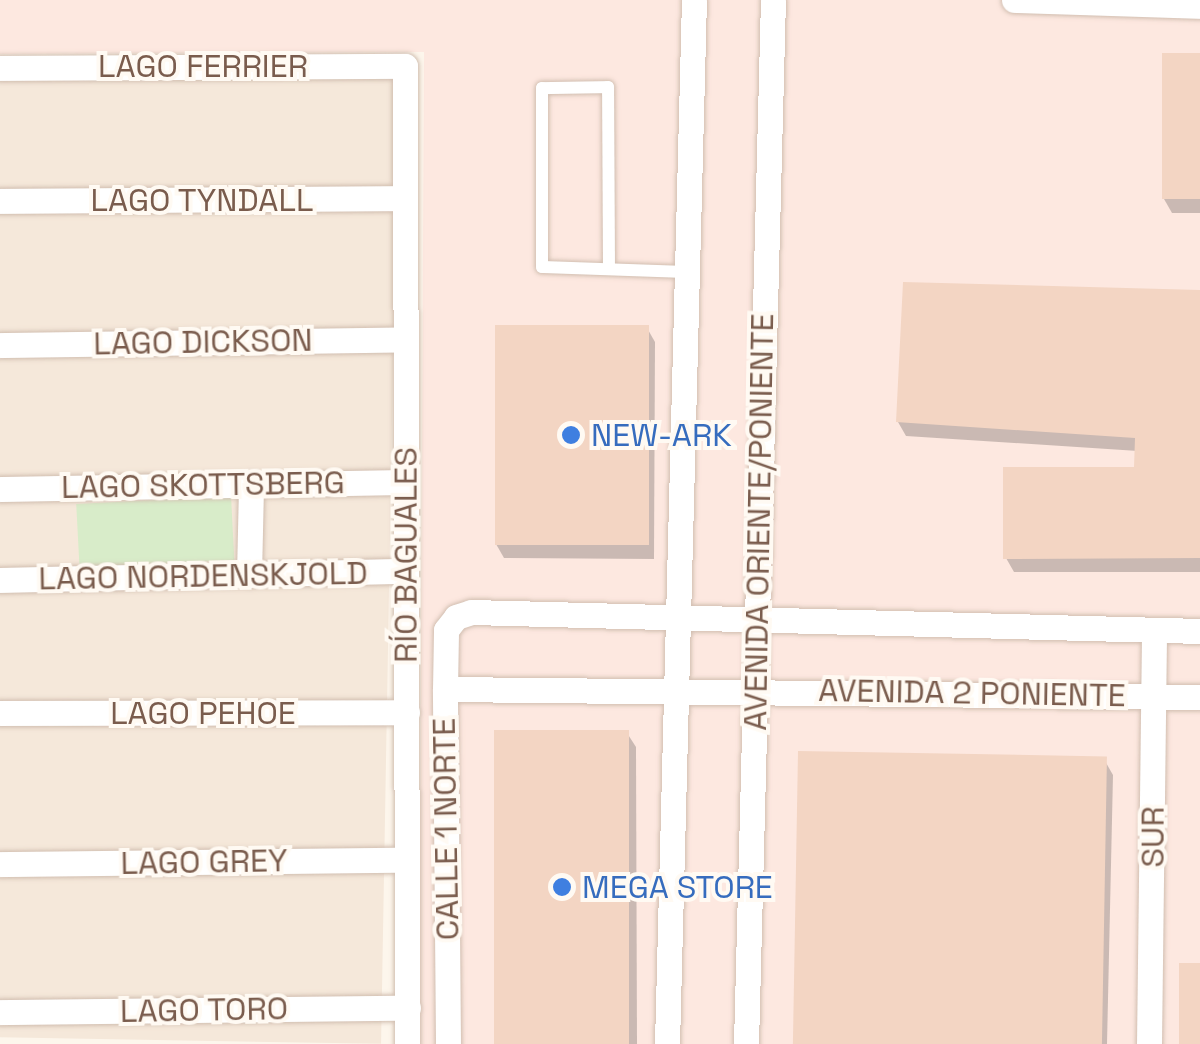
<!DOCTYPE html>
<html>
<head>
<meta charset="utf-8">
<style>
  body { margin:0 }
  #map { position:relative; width:1200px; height:1044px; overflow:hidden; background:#fdf6ec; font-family:"Space Grotesk",sans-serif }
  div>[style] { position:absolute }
  .residential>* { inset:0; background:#f5e8da; transform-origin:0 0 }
  .commercial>* { inset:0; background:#fde8e0 }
  .green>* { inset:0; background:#d8ecc9; transform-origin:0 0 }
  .shadow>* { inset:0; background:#0003 }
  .building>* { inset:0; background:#f3d5c3; transform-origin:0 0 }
  .roads { filter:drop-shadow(0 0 2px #d1beb0) drop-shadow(0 0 2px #d1beb0) }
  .service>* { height:12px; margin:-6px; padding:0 6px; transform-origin:6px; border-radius:6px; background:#fff }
  .minor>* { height:25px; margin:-12.5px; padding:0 12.5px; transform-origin:12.5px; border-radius:12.5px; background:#fff }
  .dots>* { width:28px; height:28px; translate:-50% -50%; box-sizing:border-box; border:5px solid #fffaf3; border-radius:50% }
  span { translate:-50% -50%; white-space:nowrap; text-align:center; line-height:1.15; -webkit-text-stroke:8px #fffaf3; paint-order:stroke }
  .street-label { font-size:32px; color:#7a5c4d }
  .shop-label { font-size:32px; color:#366cbe }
  .left { translate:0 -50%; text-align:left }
</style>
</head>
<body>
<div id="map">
  <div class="residential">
    <div style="left:398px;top:73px;width:971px;height:398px;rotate:91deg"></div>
  </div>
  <div class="commercial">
    <div style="clip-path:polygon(0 0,1200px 0,1200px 1044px,419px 1044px,424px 52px,0 54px)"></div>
  </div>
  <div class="green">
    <div style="left:231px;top:496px;width:64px;height:155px;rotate:87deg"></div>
  </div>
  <div class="shadow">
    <div style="clip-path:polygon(1200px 56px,1200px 213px,1172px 213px,1164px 199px)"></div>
    <div style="clip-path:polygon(1200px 293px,1200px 572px,1014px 572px,1006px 558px,1137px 470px,1138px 451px,906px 436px,898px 422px)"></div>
    <div style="clip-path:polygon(647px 328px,655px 342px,654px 559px,504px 558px,496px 544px)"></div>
    <div style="clip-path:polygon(627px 733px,636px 747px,637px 1044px,498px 1044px)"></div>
    <div style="clip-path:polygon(1105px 761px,1113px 775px,1107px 1044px,794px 1044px)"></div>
  </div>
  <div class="building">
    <div style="left:1162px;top:53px;width:38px;height:146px"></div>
    <div style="clip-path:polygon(903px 282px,1200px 290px,1200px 558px,1003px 559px,1003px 467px,1134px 467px,1135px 438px,896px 422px)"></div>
    <div style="left:495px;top:325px;width:154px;height:220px"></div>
    <div style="left:629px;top:730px;width:314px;height:135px;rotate:90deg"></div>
    <div style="left:798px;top:751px;width:309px;height:293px;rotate:1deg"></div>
    <div style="left:1179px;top:963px;width:21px;height:81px"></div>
  </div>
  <div class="roads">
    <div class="service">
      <div style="left:609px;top:269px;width:182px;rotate:-90.3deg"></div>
      <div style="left:608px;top:87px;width:66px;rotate:179.1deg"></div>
      <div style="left:542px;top:88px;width:179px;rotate:90deg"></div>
      <div style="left:542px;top:267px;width:145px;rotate:2deg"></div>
    </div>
    <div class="minor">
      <div style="left:1014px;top:0;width:186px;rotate:1.8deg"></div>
      <div style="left:0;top:68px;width:405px;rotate:-0.3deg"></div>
      <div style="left:405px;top:66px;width:978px;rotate:89.88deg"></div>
      <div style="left:0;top:201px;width:405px;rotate:-0.4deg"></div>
      <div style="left:0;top:345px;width:405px;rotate:-0.8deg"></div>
      <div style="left:0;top:489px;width:406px;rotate:-1deg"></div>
      <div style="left:249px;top:575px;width:91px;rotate:-88.7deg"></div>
      <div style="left:0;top:580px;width:406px;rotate:-1.3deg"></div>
      <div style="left:445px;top:689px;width:755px;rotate:0.61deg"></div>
      <div style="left:0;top:713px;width:407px;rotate:-0.1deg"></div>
      <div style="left:0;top:864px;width:407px;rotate:-0.6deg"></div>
      <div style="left:0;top:1012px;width:408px;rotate:-0.6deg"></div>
      <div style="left:448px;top:1044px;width:355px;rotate:-90.5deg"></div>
      <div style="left:445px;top:689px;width:59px;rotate:-89deg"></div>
      <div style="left:446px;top:630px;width:16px;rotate:-52deg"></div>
      <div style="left:456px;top:617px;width:16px;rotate:-18deg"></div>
      <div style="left:471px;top:612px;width:729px;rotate:1.49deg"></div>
      <div style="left:667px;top:1044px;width:1044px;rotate:-88.52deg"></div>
      <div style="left:746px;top:1044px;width:1044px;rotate:-88.52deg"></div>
      <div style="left:1149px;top:1044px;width:414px;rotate:-89.3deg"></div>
    </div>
  </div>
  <div class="dots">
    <div style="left:571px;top:435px;background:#3f7fe0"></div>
    <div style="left:562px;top:887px;background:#3f7fe0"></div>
  </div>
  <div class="street-label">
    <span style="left:203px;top:66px">LAGO FERRIER</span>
    <span style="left:202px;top:200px">LAGO TYNDALL</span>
    <span style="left:203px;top:342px;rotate:-1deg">LAGO DICKSON</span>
    <span style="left:203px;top:485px;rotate:-1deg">LAGO SKOTTSBERG</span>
    <span style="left:759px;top:522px;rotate:-89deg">AVENIDA ORIENTE/PONIENTE</span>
    <span style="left:406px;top:555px;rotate:-90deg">RÍO BAGUALES</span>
    <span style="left:203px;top:576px;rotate:-1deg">LAGO NORDENSKJOLD</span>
    <span style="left:972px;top:693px;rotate:1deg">AVENIDA 2 PONIENTE</span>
    <span style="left:203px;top:713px">LAGO PEHOE</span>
    <span style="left:446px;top:829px;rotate:-91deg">CALLE 1 NORTE</span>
    <span style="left:1153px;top:837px;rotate:-90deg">SUR</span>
    <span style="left:204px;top:862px;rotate:-1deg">LAGO GREY</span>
    <span style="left:204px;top:1010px;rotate:-1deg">LAGO TORO</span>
  </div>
  <div class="shop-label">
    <span class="left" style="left:591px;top:435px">NEW-ARK</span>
    <span class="left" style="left:582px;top:887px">MEGA STORE</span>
  </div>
</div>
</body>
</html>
